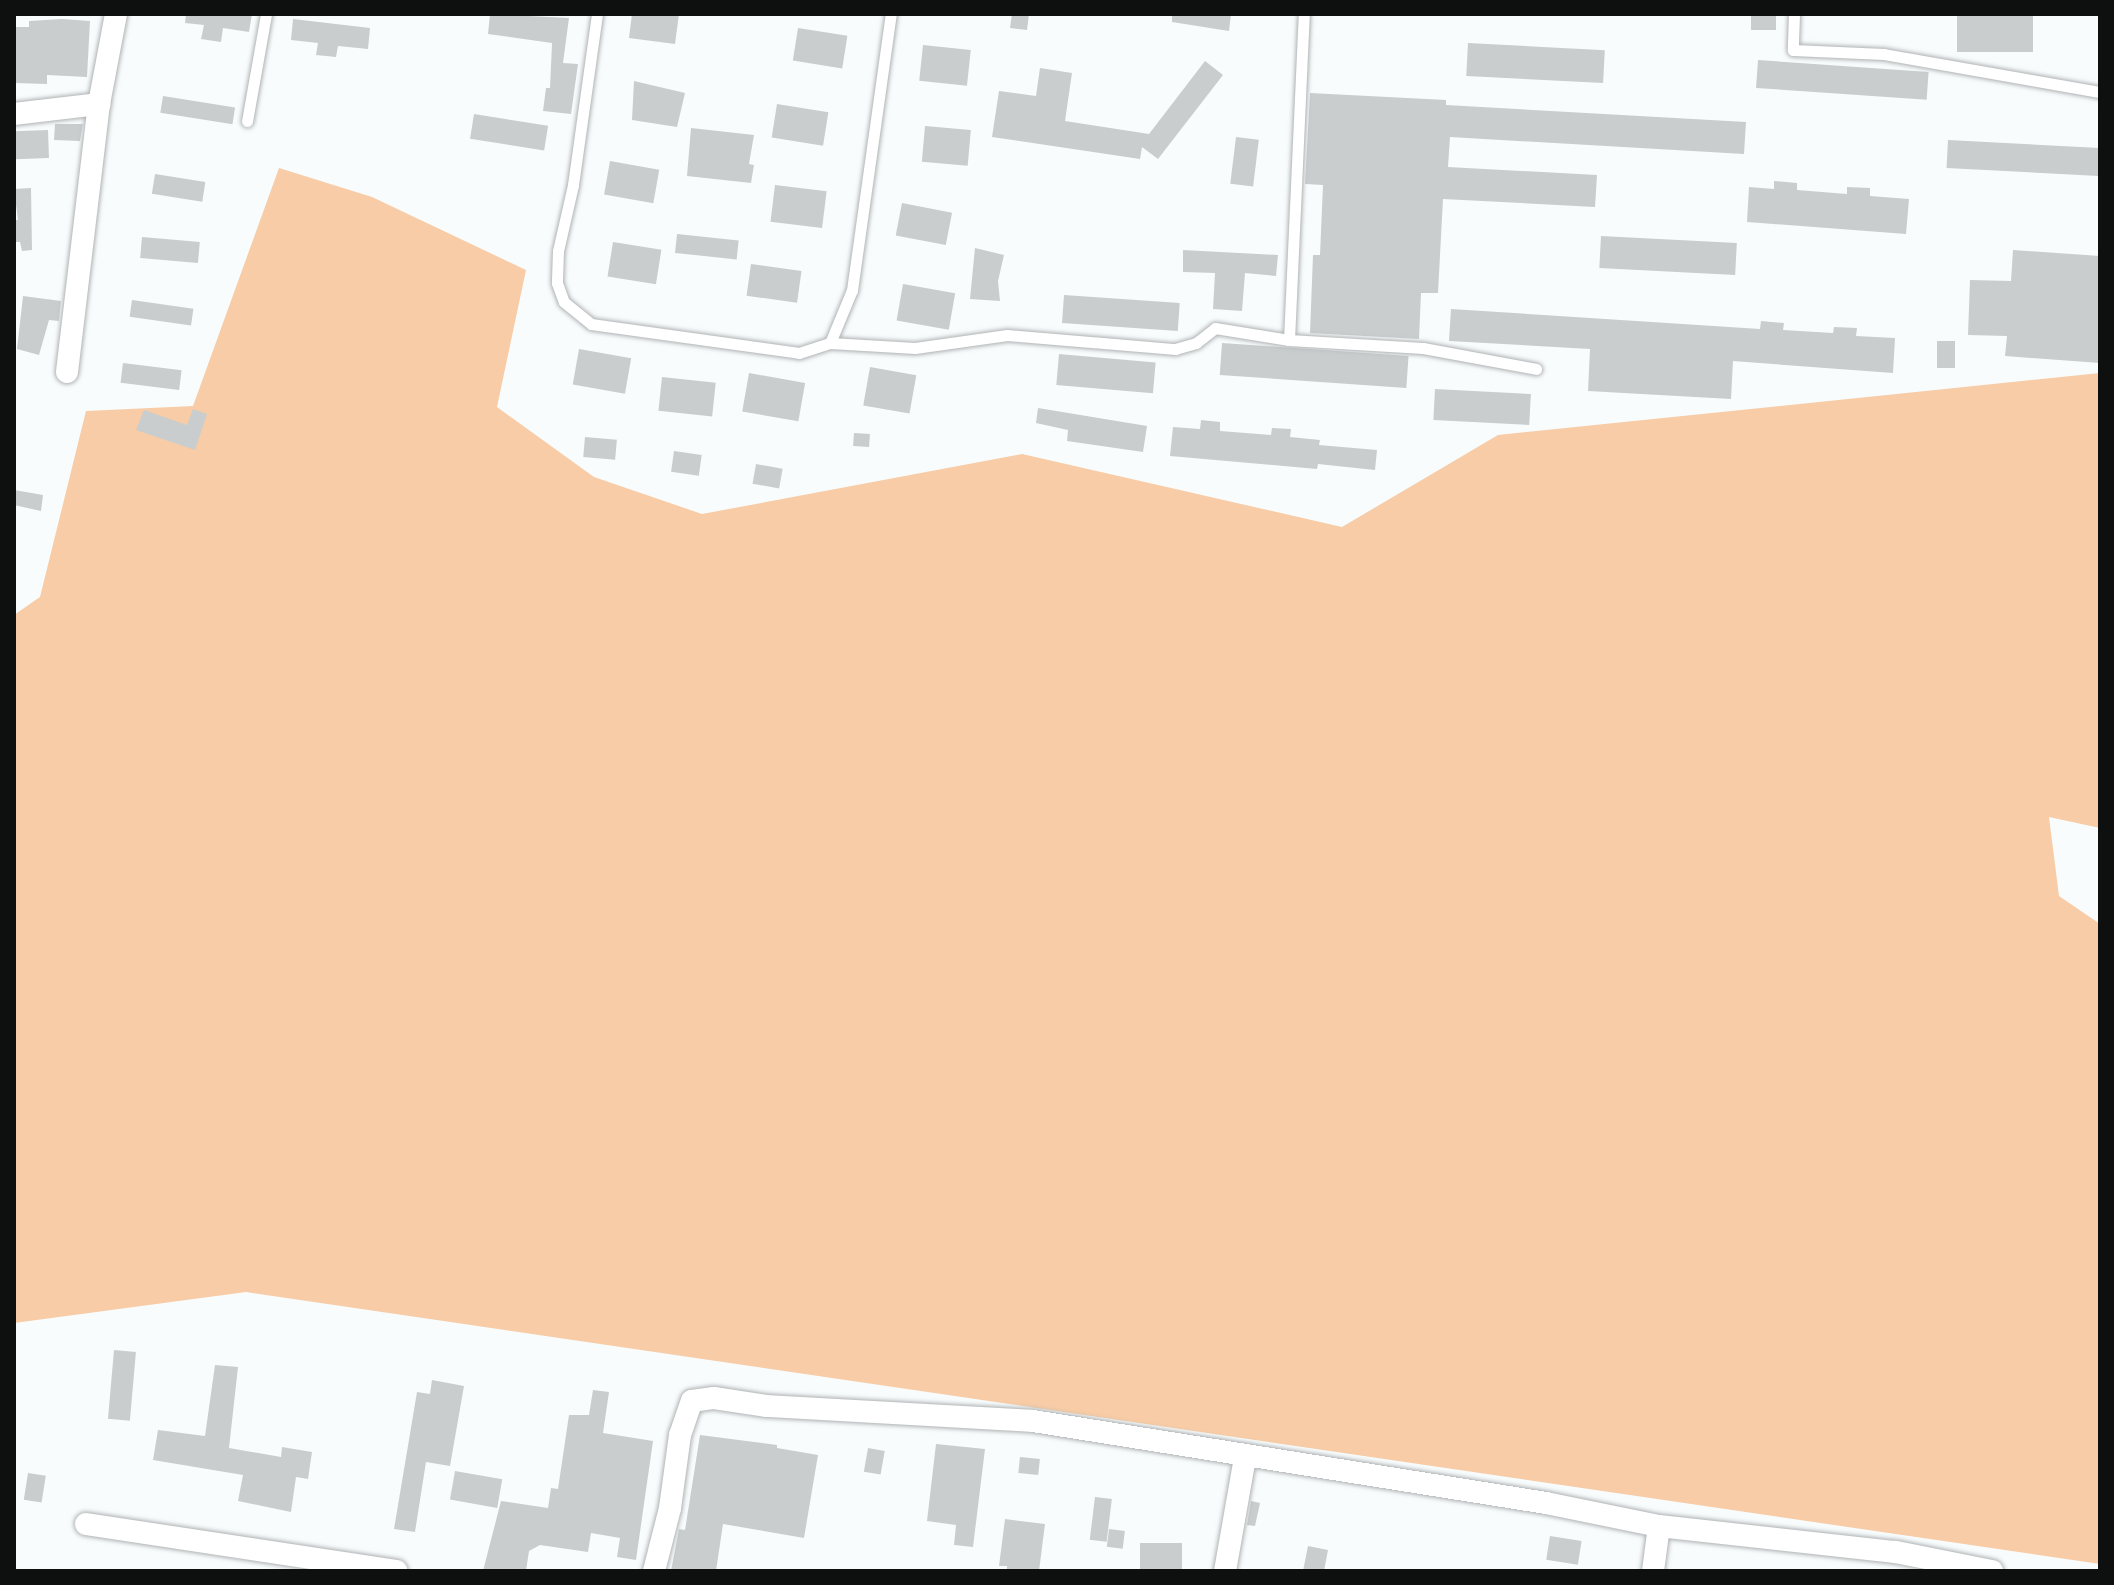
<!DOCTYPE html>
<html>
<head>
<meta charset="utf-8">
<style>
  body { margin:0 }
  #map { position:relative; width:2114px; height:1585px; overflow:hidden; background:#f8fcfd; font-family:Quicksand,sans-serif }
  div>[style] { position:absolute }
  .green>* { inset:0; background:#f7cca6 }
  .building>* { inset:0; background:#c9cdce; transform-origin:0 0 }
  .roads { filter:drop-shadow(0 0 2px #b0b3b4) drop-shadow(0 0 2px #b0b3b4) }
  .service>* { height:11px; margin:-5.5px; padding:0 5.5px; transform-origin:5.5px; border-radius:5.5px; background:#fff }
  .minor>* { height:22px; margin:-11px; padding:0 11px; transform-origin:11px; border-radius:11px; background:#fff }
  span { translate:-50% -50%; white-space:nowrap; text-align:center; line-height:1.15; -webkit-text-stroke:8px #fff; paint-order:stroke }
  .frame { position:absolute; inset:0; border:16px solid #0e1010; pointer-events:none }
</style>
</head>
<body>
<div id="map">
  <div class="green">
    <div style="clip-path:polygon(279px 168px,372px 197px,526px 270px,497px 407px,594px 477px,702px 514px,1022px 454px,1342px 527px,1498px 435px,2100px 373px,2100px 828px,2049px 817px,2059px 896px,2100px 924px,2100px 1564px,246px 1292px,14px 1323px,14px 615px,40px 597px,86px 411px,193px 406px)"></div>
  </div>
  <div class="building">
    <div style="clip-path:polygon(186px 14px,252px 14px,249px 32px,223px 28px,221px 42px,201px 39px,204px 25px,185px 23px)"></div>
    <div style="clip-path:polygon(490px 14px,569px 18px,563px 63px,578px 64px,571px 114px,543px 111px,546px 88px,550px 88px,552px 43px,488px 34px)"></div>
    <div style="clip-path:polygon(632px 14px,679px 14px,675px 44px,629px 38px)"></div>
    <div style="clip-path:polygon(1012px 14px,1029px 14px,1027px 30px,1010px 28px)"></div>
    <div style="clip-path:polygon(1172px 14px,1231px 14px,1229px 31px,1172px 22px)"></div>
    <div style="left:1751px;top:14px;width:25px;height:16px"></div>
    <div style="left:1957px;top:14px;width:76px;height:38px"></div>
    <div style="clip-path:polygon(62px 19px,90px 21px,87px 77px,47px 75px,47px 84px,14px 83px,14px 27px,29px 27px,29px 21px)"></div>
    <div style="clip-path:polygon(293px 19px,370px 28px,368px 49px,338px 46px,336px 57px,316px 55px,318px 43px,291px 40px)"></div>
    <div style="left:798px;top:28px;width:50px;height:33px;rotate:9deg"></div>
    <div style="left:1468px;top:43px;width:137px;height:33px;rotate:3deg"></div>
    <div style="left:923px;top:45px;width:48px;height:36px;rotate:6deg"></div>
    <div style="left:1758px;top:60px;width:171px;height:28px;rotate:4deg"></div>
    <div style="clip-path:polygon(1205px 61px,1223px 75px,1158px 159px,1142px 147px,1140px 159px,992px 137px,999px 91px,1036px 96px,1040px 68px,1072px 73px,1065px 121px,1149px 134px)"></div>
    <div style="clip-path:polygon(634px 81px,685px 93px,677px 127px,632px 120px)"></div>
    <div style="clip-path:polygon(1310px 93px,1446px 100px,1446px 105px,1746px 122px,1744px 154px,1450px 137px,1448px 167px,1597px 175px,1595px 207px,1443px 199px,1438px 293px,1421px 293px,1419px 339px,1310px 333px,1313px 255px,1320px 255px,1323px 185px,1305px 184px)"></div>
    <div style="left:163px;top:96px;width:73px;height:17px;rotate:9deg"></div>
    <div style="left:777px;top:104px;width:52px;height:34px;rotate:9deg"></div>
    <div style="left:474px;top:114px;width:75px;height:25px;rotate:9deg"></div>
    <div style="clip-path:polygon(55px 124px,83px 124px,80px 141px,54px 140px)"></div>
    <div style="left:925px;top:126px;width:46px;height:36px;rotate:5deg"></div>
    <div style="clip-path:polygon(691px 128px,754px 135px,749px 164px,754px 165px,751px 183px,687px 176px)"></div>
    <div style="left:48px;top:130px;width:28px;height:34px;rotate:88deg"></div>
    <div style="left:1236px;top:137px;width:23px;height:47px;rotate:7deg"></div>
    <div style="left:1948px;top:140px;width:152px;height:28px;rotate:3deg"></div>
    <div style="left:610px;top:161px;width:50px;height:34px;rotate:10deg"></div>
    <div style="left:155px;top:174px;width:51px;height:20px;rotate:9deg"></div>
    <div style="clip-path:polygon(1774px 181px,1797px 183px,1797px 190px,1847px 194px,1847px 187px,1870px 188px,1870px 196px,1909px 199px,1906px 234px,1747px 222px,1749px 187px,1774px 189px)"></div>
    <div style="left:775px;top:185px;width:52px;height:37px;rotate:7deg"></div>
    <div style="clip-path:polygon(31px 188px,32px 250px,22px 251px,20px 242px,14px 242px,14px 220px,18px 220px,14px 189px)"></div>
    <div style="left:902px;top:203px;width:51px;height:33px;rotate:11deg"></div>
    <div style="left:677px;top:234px;width:62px;height:19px;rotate:6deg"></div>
    <div style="left:1601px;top:236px;width:136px;height:32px;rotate:3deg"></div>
    <div style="left:142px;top:237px;width:58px;height:21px;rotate:5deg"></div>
    <div style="left:613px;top:242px;width:49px;height:35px;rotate:9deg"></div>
    <div style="clip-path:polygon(975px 248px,1004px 255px,998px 281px,1000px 301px,970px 299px)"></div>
    <div style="clip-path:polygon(1183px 250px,1278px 255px,1276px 276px,1245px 273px,1242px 311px,1213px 309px,1215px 273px,1183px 272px)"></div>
    <div style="clip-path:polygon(2013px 250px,2100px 256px,2100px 363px,2005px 356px,2007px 336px,1968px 335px,1970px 280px,2011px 281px)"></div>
    <div style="left:751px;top:264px;width:51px;height:32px;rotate:8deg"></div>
    <div style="left:903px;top:284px;width:53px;height:37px;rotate:10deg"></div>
    <div style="left:1064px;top:295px;width:116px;height:28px;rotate:4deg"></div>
    <div style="clip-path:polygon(23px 296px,61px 301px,59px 321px,49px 320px,39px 355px,17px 349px)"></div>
    <div style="left:132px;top:300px;width:62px;height:17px;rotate:8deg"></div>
    <div style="clip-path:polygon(1451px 309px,1760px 329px,1761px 321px,1784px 323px,1783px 330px,1833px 333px,1834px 327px,1857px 328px,1856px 336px,1895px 338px,1893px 373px,1733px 361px,1731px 399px,1588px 391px,1590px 349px,1449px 341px)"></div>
    <div style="left:1937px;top:341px;width:18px;height:27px"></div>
    <div style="left:1222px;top:343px;width:187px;height:32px;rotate:4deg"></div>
    <div style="left:579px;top:349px;width:53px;height:36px;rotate:10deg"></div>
    <div style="left:1059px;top:354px;width:97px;height:31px;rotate:5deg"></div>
    <div style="left:123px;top:363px;width:59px;height:20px;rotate:7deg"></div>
    <div style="left:870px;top:367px;width:47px;height:39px;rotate:10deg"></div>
    <div style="left:749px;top:373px;width:57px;height:39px;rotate:10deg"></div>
    <div style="left:662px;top:377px;width:54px;height:34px;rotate:6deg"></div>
    <div style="left:1435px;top:389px;width:96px;height:31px;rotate:3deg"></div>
    <div style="clip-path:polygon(1038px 408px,1147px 426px,1143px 452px,1067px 441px,1068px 430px,1036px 423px)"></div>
    <div style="clip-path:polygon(193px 409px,207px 414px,195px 450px,136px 430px,144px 410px,187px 425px)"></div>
    <div style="clip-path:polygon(1201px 420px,1220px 422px,1220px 431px,1271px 435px,1272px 428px,1291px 429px,1290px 437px,1320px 440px,1319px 445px,1377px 450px,1375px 470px,1318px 464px,1317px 469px,1170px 456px,1173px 427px,1200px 429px)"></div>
    <div style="left:854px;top:433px;width:16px;height:13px;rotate:4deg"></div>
    <div style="left:585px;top:437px;width:32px;height:20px;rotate:5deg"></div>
    <div style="left:674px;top:451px;width:28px;height:21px;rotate:8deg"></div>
    <div style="left:756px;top:464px;width:27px;height:20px;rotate:10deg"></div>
    <div style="clip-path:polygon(14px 490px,43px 495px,41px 511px,14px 505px)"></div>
    <div style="left:114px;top:1350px;width:22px;height:69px;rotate:5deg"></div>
    <div style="clip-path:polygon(215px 1365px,238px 1367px,229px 1448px,281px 1457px,282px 1447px,312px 1452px,308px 1479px,296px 1477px,291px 1512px,238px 1501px,243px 1475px,153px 1460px,158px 1430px,205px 1436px)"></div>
    <div style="clip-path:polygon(432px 1380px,464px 1386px,450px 1466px,426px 1462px,415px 1532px,394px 1529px,417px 1392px,430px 1394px)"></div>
    <div style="clip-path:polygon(593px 1390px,609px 1392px,603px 1433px,653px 1441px,636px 1560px,617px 1557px,620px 1538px,591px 1533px,588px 1552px,540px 1545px,529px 1551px,526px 1571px,483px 1571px,501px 1501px,548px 1508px,551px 1488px,558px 1489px,569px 1415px,589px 1415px)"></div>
    <div style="clip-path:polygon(700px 1435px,777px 1445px,777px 1448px,818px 1455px,804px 1538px,723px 1524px,716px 1571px,671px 1571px,679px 1529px,685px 1530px)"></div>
    <div style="clip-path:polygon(936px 1444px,985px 1449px,973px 1547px,954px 1545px,956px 1525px,927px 1521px)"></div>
    <div style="left:868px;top:1448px;width:17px;height:24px;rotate:10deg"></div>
    <div style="left:1020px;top:1457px;width:20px;height:16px;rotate:6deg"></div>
    <div style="left:455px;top:1471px;width:48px;height:29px;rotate:10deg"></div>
    <div style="left:28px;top:1473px;width:18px;height:27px;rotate:9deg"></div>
    <div style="left:1095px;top:1497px;width:17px;height:43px;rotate:7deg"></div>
    <div style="clip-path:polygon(1251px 1501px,1260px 1503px,1255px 1526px,1247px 1525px)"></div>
    <div style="clip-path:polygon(1005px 1519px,1045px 1524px,1039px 1571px,1007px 1571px,1007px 1566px,999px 1566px)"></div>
    <div style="left:1109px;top:1529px;width:16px;height:18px;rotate:7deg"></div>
    <div style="left:1550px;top:1536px;width:32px;height:24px;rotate:9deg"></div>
    <div style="left:1140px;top:1543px;width:42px;height:28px"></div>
    <div style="clip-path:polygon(1308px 1546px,1328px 1550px,1324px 1571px,1303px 1571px)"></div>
  </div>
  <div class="roads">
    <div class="service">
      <div style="left:597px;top:14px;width:173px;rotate:98deg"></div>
      <div style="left:573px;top:185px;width:68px;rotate:102.8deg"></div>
      <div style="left:558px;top:251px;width:32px;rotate:92deg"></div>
      <div style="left:557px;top:283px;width:20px;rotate:70deg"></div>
      <div style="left:564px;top:302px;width:35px;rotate:39deg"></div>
      <div style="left:591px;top:324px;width:210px;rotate:7.9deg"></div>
      <div style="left:799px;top:353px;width:33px;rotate:-18deg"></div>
      <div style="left:830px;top:343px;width:57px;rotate:-67.5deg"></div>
      <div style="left:852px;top:290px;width:279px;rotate:-82deg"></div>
      <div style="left:1794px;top:14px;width:36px;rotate:92deg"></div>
      <div style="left:1793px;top:50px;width:91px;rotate:2.5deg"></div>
      <div style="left:1884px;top:54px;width:219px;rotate:10deg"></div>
      <div style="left:247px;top:121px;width:109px;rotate:-79.9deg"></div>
      <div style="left:1289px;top:340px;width:326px;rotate:-87.4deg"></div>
      <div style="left:830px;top:343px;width:85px;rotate:3.4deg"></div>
      <div style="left:915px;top:348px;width:93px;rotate:-8deg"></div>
      <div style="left:1007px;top:335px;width:169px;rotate:4.8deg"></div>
      <div style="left:1175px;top:349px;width:22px;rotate:-16deg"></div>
      <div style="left:1196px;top:343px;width:24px;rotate:-38deg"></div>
      <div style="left:1215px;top:328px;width:75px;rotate:9.2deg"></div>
      <div style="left:1289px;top:340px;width:134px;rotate:3.4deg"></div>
      <div style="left:1423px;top:348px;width:115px;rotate:10.5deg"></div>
    </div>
    <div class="minor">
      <div style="left:14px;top:114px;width:86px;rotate:-6.7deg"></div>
      <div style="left:67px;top:372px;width:270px;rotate:-83.2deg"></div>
      <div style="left:99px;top:104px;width:92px;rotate:-79.3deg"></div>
      <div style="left:86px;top:1524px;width:314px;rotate:8.6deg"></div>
      <div style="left:654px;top:1571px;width:65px;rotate:-75.7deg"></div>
      <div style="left:670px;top:1508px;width:74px;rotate:-82.2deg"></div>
      <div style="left:680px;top:1435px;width:36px;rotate:-71deg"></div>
      <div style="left:692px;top:1401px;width:22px;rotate:-8deg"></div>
      <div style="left:714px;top:1398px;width:54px;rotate:8.6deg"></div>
      <div style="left:767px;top:1406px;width:266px;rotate:3.2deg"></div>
      <div style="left:1033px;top:1421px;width:520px;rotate:9.08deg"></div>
      <div style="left:1546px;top:1503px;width:115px;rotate:11.5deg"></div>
      <div style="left:1659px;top:1526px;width:238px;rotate:6.3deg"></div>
      <div style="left:1896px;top:1552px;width:98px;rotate:11.2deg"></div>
      <div style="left:1225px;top:1571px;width:116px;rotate:-80deg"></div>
      <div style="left:1653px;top:1571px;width:45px;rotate:-82.4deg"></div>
    </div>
  </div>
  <div class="frame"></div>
</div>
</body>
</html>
